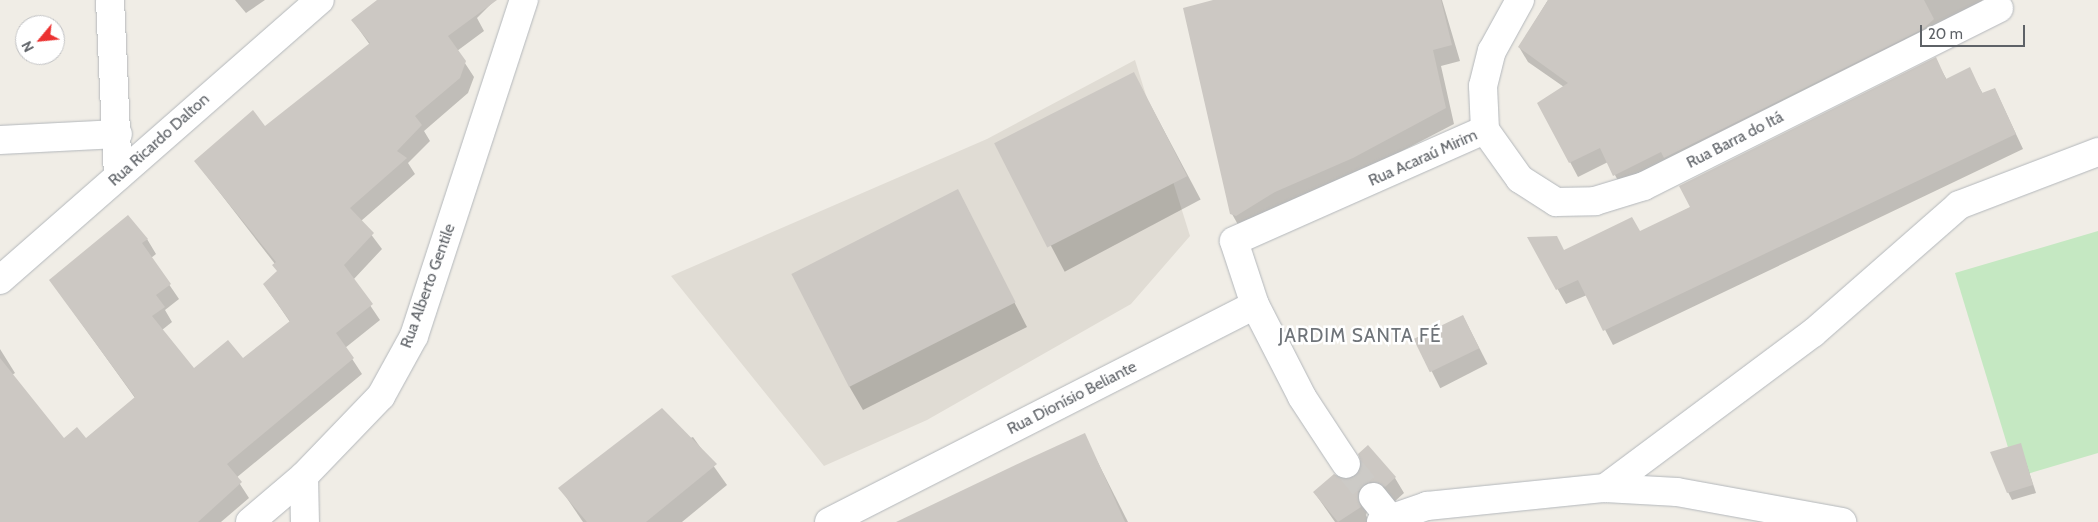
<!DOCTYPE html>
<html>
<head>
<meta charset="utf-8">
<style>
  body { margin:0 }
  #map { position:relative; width:2098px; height:522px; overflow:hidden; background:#f0ede6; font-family:Cabin,sans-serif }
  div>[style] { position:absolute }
  .education>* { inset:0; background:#e0dcd4 }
  .green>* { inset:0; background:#c5e8c2 }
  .shadow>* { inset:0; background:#0003; transform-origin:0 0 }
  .building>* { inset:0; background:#ccc8c3; transform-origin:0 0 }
  .minor-tunnel>* { height:28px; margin-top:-14px; transform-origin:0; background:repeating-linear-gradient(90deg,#cccac6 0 28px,transparent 0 42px) }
  .roads { filter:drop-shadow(0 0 1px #b3b7bb) drop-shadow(0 0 1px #b3b7bb) }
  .minor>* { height:28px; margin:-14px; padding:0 14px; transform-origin:14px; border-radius:14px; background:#fff }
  span { translate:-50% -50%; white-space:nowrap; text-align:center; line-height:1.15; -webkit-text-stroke:5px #fff; paint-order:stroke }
  .street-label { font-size:16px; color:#5e6267 }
  .quarter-label { font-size:19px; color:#6f7479; letter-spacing:1px }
  .north { position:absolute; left:15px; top:15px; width:50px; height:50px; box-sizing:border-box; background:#fff; border:1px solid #bfc0c2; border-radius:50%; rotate:242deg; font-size:14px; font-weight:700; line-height:20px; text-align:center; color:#5e6267 }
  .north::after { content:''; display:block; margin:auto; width:18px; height:22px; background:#ec3130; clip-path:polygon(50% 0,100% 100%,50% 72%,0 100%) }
  .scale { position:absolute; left:1920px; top:25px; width:105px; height:22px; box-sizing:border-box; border:2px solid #5e6267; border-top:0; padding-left:6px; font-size:15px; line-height:18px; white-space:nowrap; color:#5e6267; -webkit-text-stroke:4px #fff; paint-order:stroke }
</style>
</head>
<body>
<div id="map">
  <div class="education">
    <div style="clip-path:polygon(1135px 60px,1190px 236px,1131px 304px,927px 420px,824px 466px,671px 276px,987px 139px)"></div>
  </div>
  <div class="green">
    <div style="clip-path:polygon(2098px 231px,2098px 453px,2017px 477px,1955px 273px)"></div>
  </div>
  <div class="shadow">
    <div style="clip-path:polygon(235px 0,265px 0,246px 13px)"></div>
    <div style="clip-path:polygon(379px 0,493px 2px,477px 18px,484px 31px,457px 51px,474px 77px,468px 93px,424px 131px,430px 141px,408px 163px,415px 174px,361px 221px,382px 249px,353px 280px,380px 320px,345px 348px,362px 374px,236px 478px,249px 498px,221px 522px,0 522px,0 349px,15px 373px,12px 375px,63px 440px,85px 440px,135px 398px,51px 281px,147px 239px,156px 254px,151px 258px,179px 299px,165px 310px,172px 322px,162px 330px,194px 370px,243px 359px,290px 322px,264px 284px,278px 272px,275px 264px,196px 162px,265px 128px,370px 45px,353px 21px)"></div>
    <div style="clip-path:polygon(1218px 0,1442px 0,1460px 61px,1441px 66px,1454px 124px,1246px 232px,1241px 230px,1232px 214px)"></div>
    <div style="clip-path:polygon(1548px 0,1982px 0,1983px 4px,1623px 190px,1608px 162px,1578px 177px,1570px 162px,1564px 87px,1528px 62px,1519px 47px)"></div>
    <div style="clip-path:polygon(1935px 59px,1947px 80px,1969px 69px,1983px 94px,1995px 89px,2023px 149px,1613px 345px,1587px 295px,1566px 304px,1529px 238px,1565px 252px,1640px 233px,1691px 207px)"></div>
    <div style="left:1134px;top:74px;width:142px;height:154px;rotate:62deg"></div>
    <div style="clip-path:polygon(957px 190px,1027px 327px,863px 410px,849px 386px)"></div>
    <div style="left:1463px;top:316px;width:54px;height:53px;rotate:63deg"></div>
    <div style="clip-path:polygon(1084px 435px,1128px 522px,900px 522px)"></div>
    <div style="clip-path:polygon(693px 437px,727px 485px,682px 522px,583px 522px,560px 488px)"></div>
    <div style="clip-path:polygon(2020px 444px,2036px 493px,2012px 500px,2008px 492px)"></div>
    <div style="clip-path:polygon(1395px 478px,1404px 493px,1394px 502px,1371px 500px,1366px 515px,1369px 522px,1335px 522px,1314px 492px,1346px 481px)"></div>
  </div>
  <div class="building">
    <div style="clip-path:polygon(377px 0,497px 0,448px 36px,466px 61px,460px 78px,415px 116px,422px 125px,397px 151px,407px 158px,350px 208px,374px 233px,344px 265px,373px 304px,336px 333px,354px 358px,227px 464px,242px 482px,198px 522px,0 522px,0 358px,64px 438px,77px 427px,86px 438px,135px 397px,49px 280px,128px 215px,148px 239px,142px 243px,171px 284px,156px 295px,165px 307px,152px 316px,194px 368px,228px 340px,243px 358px,290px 321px,263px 284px,277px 271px,272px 265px,276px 262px,194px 161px,253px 110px,265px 126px,370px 43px,351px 20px)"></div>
    <div style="clip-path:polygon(1213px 0,1441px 0,1452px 45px,1433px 50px,1446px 108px,1353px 158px,1275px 192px,1236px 216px,1230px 214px,1183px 8px)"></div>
    <div style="clip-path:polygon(1548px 0,1924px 0,1934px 19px,1923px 29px,1664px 158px,1661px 152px,1613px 176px,1600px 148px,1569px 163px,1537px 103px,1568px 83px,1518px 47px)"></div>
    <div style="clip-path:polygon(1936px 57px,1946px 79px,1970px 67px,1982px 93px,1995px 88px,2016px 134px,1603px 331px,1578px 280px,1556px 290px,1527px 237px,1557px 236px,1564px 250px,1632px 217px,1640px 231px,1690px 207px,1679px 186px)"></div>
    <div style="left:1134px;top:72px;width:117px;height:157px;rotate:63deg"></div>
    <div style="left:958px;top:189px;width:127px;height:187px;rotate:63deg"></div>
    <div style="left:1463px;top:315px;width:37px;height:55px;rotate:64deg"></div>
    <div style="clip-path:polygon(662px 408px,717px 464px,646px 522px,587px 522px,558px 488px)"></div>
    <div style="clip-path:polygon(1085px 433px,1125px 522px,896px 522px,1026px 460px)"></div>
    <div style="clip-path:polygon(2021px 443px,2033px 485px,2007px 493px,1990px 452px)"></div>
    <div style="clip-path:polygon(1368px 445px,1396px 477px,1385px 487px,1371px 482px,1364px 485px,1358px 492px,1361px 507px,1338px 522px,1313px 492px,1334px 474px,1346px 480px,1355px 477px,1362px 464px,1358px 454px)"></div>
  </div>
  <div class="minor-tunnel">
    <div style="left:1346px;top:464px;width:43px;rotate:50.7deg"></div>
  </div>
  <div class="roads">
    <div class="minor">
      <div style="left:110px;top:0;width:176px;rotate:87.4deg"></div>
      <div style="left:1485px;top:130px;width:60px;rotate:54.5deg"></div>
      <div style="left:1520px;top:179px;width:43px;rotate:32.6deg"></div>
      <div style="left:1556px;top:202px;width:39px;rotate:-1deg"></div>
      <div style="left:1595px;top:201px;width:51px;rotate:-17deg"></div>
      <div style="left:1644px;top:186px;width:397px;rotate:-26.6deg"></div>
      <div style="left:1485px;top:130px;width:44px;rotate:-92.6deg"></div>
      <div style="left:1483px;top:86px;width:36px;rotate:-76deg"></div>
      <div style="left:1492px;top:51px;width:58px;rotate:-61.2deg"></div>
      <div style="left:0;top:140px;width:118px;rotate:-2.9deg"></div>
      <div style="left:0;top:280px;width:425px;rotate:-41.2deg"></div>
      <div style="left:1255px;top:305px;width:103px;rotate:62.9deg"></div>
      <div style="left:1302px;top:397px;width:80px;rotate:56.7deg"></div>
      <div style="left:304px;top:476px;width:46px;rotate:88.8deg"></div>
      <div style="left:1605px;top:488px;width:259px;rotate:-36.7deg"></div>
      <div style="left:1813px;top:333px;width:194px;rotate:-41.2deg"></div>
      <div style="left:1959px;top:205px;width:149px;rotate:-20.9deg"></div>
      <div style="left:1373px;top:497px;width:26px;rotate:51deg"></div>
      <div style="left:250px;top:522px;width:71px;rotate:-40.4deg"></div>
      <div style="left:304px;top:476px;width:111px;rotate:-46.1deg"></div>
      <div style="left:381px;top:396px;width:68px;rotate:-61.2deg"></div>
      <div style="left:414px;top:336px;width:354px;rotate:-71.9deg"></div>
      <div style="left:829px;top:522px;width:478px;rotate:-27deg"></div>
      <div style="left:1255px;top:305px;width:67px;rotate:-108.2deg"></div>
      <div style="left:1234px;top:241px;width:274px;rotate:-23.9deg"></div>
      <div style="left:1381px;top:522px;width:49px;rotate:-19.2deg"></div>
      <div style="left:1427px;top:506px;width:179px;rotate:-5.8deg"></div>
      <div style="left:1605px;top:488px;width:72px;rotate:3.2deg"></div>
      <div style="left:1677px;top:492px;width:168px;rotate:10.3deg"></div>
    </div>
  </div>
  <div class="street-label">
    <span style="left:159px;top:140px;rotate:-42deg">Rua Ricardo Dalton</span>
    <span style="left:1735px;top:140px;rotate:-27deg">Rua Barra do Itá</span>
    <span style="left:1423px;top:158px;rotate:-24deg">Rua Acaraú Mirim</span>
    <span style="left:428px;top:286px;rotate:-70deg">Rua Alberto Gentile</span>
    <span style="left:1072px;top:398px;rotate:-27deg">Rua Dionísio Beliante</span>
  </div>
  <div class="quarter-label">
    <span style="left:1360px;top:336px">JARDIM SANTA FÉ</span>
  </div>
  <div class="north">N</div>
  <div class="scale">20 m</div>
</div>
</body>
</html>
